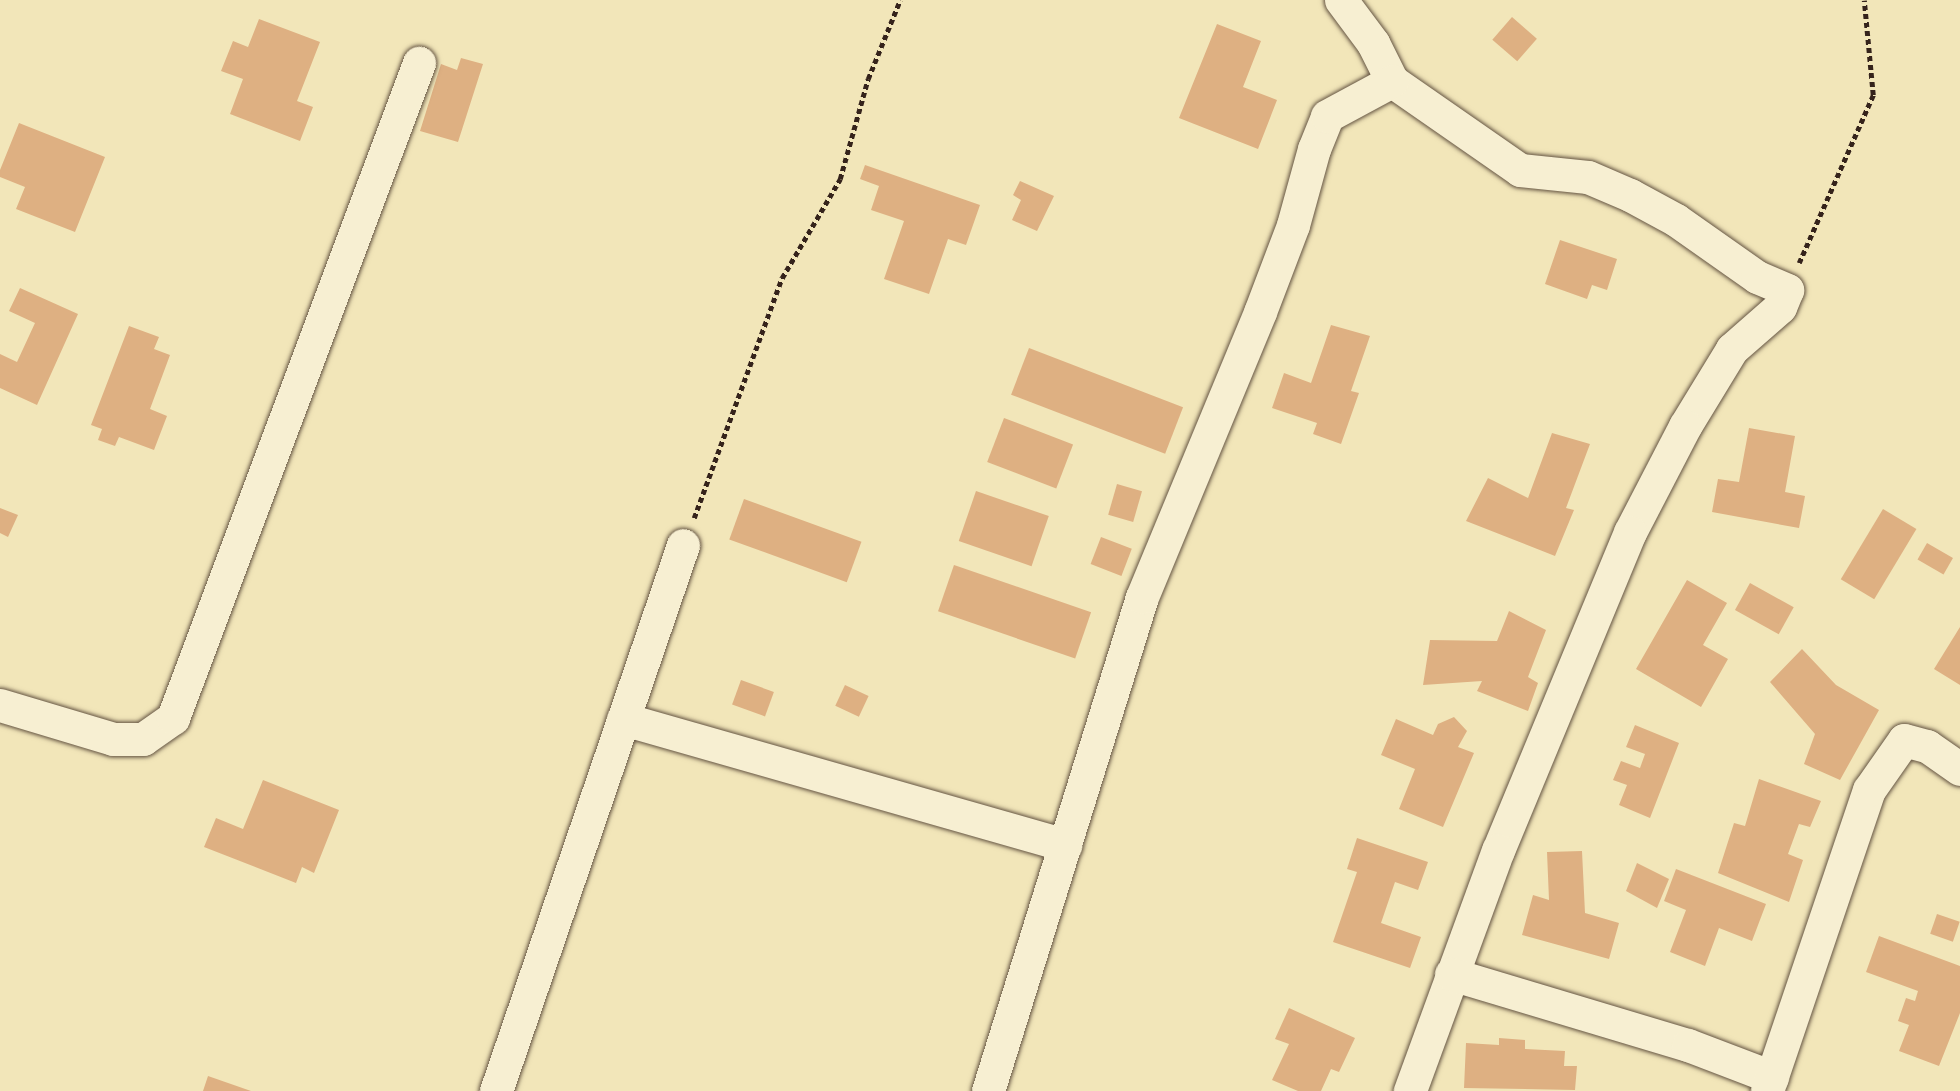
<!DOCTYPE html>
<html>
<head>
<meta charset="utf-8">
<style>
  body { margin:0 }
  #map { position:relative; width:1960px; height:1091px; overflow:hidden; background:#f2e6b9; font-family:"IM FELL French Canon",serif }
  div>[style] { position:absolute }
  .building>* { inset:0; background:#deb082; transform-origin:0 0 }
  .path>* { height:4.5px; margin-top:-2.25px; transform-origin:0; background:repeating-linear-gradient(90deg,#35231b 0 5px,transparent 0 8.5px) }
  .roads { filter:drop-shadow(0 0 2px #645442) drop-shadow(0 0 2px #645442) }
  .minor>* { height:33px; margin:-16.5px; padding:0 16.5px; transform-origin:16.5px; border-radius:16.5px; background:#f7efd2 }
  span { translate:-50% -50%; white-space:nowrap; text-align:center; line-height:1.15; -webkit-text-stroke:5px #f7efd2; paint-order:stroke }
</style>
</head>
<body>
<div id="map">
  <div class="building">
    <div style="left:1512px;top:17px;width:33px;height:30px;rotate:41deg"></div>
    <div style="clip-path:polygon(259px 19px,320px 42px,297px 101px,313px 107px,300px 141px,230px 114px,243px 79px,221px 71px,233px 41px,248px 47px)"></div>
    <div style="clip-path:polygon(1217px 24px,1261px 41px,1243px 87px,1277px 100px,1258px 149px,1179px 118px)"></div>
    <div style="clip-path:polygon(461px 58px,483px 64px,458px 142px,420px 131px,441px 64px,457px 70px)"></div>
    <div style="clip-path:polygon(19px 123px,105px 157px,75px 232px,16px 209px,25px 187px,0 177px,0 170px)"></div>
    <div style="clip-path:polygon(865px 165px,980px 205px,966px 245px,948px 239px,929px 294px,884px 279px,904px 221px,871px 210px,879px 186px,860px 179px)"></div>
    <div style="clip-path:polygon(1020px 181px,1054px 196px,1037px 231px,1012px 220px,1021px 200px,1013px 195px)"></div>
    <div style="clip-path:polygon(1560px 240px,1617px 259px,1607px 290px,1592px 285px,1587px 299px,1545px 284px)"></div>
    <div style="clip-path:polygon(20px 288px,78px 314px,37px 405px,0 388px,0 354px,17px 362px,35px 323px,9px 311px)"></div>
    <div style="clip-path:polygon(1331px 325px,1370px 336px,1351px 391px,1359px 393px,1341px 444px,1313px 434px,1317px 423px,1272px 408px,1284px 373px,1311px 383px)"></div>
    <div style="clip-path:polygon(129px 326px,159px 337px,154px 349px,170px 355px,150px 409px,167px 416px,154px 450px,119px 437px,115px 446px,98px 440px,102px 429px,91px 425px)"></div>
    <div style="left:1029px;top:348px;width:165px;height:50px;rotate:21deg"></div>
    <div style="left:1004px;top:418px;width:74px;height:47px;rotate:21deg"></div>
    <div style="clip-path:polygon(1749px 428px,1795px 436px,1785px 492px,1805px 496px,1799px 528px,1712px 512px,1718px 479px,1739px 482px)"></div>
    <div style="clip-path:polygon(1552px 433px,1590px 444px,1566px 508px,1574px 510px,1555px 556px,1466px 521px,1488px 478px,1528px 498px)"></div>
    <div style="left:1117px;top:484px;width:26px;height:32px;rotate:16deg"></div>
    <div style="left:976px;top:491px;width:77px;height:53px;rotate:19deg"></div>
    <div style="left:744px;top:499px;width:125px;height:43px;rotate:20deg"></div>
    <div style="clip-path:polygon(0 508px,18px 515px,8px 537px,0 533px)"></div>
    <div style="left:1883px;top:509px;width:39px;height:82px;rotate:31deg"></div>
    <div style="left:1101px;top:537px;width:33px;height:29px;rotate:21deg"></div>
    <div style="left:1927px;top:543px;width:30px;height:19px;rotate:30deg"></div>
    <div style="left:954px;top:565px;width:145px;height:49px;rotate:19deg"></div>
    <div style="clip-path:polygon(1687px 580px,1727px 603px,1703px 645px,1728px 659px,1701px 707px,1636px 669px)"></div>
    <div style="left:1750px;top:583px;width:50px;height:31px;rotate:29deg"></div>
    <div style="clip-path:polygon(1509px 611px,1546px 630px,1528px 677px,1538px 683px,1528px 711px,1477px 691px,1482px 681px,1423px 685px,1430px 640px,1497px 641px)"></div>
    <div style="clip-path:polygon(1960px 627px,1960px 685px,1934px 669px)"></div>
    <div style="clip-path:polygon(1802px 649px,1836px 685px,1879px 710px,1840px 780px,1804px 764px,1815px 734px,1770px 682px)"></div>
    <div style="left:741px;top:680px;width:35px;height:26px;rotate:20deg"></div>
    <div style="left:845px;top:685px;width:26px;height:23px;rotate:25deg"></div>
    <div style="clip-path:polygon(1454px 717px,1467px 731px,1458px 747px,1474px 753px,1443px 827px,1399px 809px,1415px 769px,1381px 755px,1396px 719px,1433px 735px,1438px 724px)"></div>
    <div style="clip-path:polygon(1635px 725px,1679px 743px,1650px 818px,1619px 805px,1627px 785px,1613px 780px,1621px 761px,1640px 768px,1645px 754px,1626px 747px)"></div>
    <div style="clip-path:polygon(1759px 779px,1821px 801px,1810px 827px,1799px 824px,1788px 854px,1803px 860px,1789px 902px,1718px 873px,1734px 823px,1745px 826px)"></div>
    <div style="clip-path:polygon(263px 780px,339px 810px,314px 873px,302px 867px,296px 883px,204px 847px,216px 818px,243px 829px)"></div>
    <div style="clip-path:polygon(1357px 838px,1428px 862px,1418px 890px,1395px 882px,1381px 923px,1421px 937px,1410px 968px,1333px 942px,1357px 872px,1347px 869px)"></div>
    <div style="clip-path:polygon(1582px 851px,1585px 913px,1619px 923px,1609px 959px,1522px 935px,1533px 895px,1549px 900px,1547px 852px)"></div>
    <div style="clip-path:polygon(1637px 863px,1669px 879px,1657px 908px,1626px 891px)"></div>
    <div style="clip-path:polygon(1676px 869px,1766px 904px,1752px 941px,1719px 928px,1705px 966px,1670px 952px,1686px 910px,1664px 901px)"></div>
    <div style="left:1937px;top:914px;width:24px;height:21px;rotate:19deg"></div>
    <div style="clip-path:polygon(1879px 936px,1960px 966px,1960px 1013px,1939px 1066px,1899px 1051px,1909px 1025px,1898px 1021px,1906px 998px,1915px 1001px,1918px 991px,1866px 972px)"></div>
    <div style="clip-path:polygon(1289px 1008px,1355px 1038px,1339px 1072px,1331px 1069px,1321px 1091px,1298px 1091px,1272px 1080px,1289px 1044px,1275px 1039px)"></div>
    <div style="clip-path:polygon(1499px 1038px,1525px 1040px,1525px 1049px,1565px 1051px,1564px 1066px,1577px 1066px,1575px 1090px,1464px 1088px,1466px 1043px,1499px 1045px)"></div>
    <div style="clip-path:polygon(208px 1076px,251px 1091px,203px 1091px)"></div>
  </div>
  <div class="path">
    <div style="left:1799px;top:263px;width:184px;rotate:-66.2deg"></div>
    <div style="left:1873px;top:95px;width:95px;rotate:-95.4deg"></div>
    <div style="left:694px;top:518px;width:256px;rotate:-69.9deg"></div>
    <div style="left:782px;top:278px;width:115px;rotate:-59.6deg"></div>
    <div style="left:840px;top:179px;width:104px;rotate:-74.4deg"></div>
    <div style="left:868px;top:79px;width:85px;rotate:-67.9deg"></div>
  </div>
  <div class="roads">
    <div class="minor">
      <div style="left:1341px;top:0;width:54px;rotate:53.3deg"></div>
      <div style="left:1373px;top:43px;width:42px;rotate:63.4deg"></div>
      <div style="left:1392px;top:81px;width:156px;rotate:34.8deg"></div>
      <div style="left:1520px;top:170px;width:68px;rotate:5.9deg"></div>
      <div style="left:1588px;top:177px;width:46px;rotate:23.2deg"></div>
      <div style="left:1630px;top:195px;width:52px;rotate:28.5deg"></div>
      <div style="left:1676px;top:220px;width:99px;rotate:35.1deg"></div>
      <div style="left:1757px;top:277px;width:33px;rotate:23deg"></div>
      <div style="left:1787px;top:290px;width:18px;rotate:112deg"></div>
      <div style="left:1780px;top:307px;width:64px;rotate:138.8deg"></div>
      <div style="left:1732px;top:349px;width:90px;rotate:121.4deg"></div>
      <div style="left:1685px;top:426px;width:119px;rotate:117.4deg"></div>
      <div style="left:1630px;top:532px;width:344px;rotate:112.5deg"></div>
      <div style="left:1498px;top:850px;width:257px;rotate:110.1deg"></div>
      <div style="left:0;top:705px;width:118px;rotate:16.7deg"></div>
      <div style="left:113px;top:739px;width:30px"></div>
      <div style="left:143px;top:739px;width:37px;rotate:-35deg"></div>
      <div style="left:173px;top:718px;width:700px;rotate:-69.42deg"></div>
      <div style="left:623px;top:719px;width:460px;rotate:15.9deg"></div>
      <div style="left:1451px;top:974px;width:247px;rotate:16.7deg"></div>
      <div style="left:1688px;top:1045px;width:90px;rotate:20.9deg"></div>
      <div style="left:496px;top:1091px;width:577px;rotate:-71.09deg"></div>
      <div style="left:988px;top:1091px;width:517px;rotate:-72.69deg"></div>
      <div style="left:1142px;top:597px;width:308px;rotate:-67.5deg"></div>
      <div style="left:1260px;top:312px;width:93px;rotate:-69.2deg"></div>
      <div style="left:1293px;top:225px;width:79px;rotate:-74.6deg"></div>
      <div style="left:1314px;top:149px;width:35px;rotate:-68deg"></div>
      <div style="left:1327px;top:116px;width:74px;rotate:-28.3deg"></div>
      <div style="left:1767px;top:1091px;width:318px;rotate:-71.3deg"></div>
      <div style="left:1869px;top:790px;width:61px;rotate:-55deg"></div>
      <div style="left:1904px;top:740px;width:24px;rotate:15deg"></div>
      <div style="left:1927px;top:746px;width:40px;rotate:34.9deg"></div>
    </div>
  </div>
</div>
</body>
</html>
